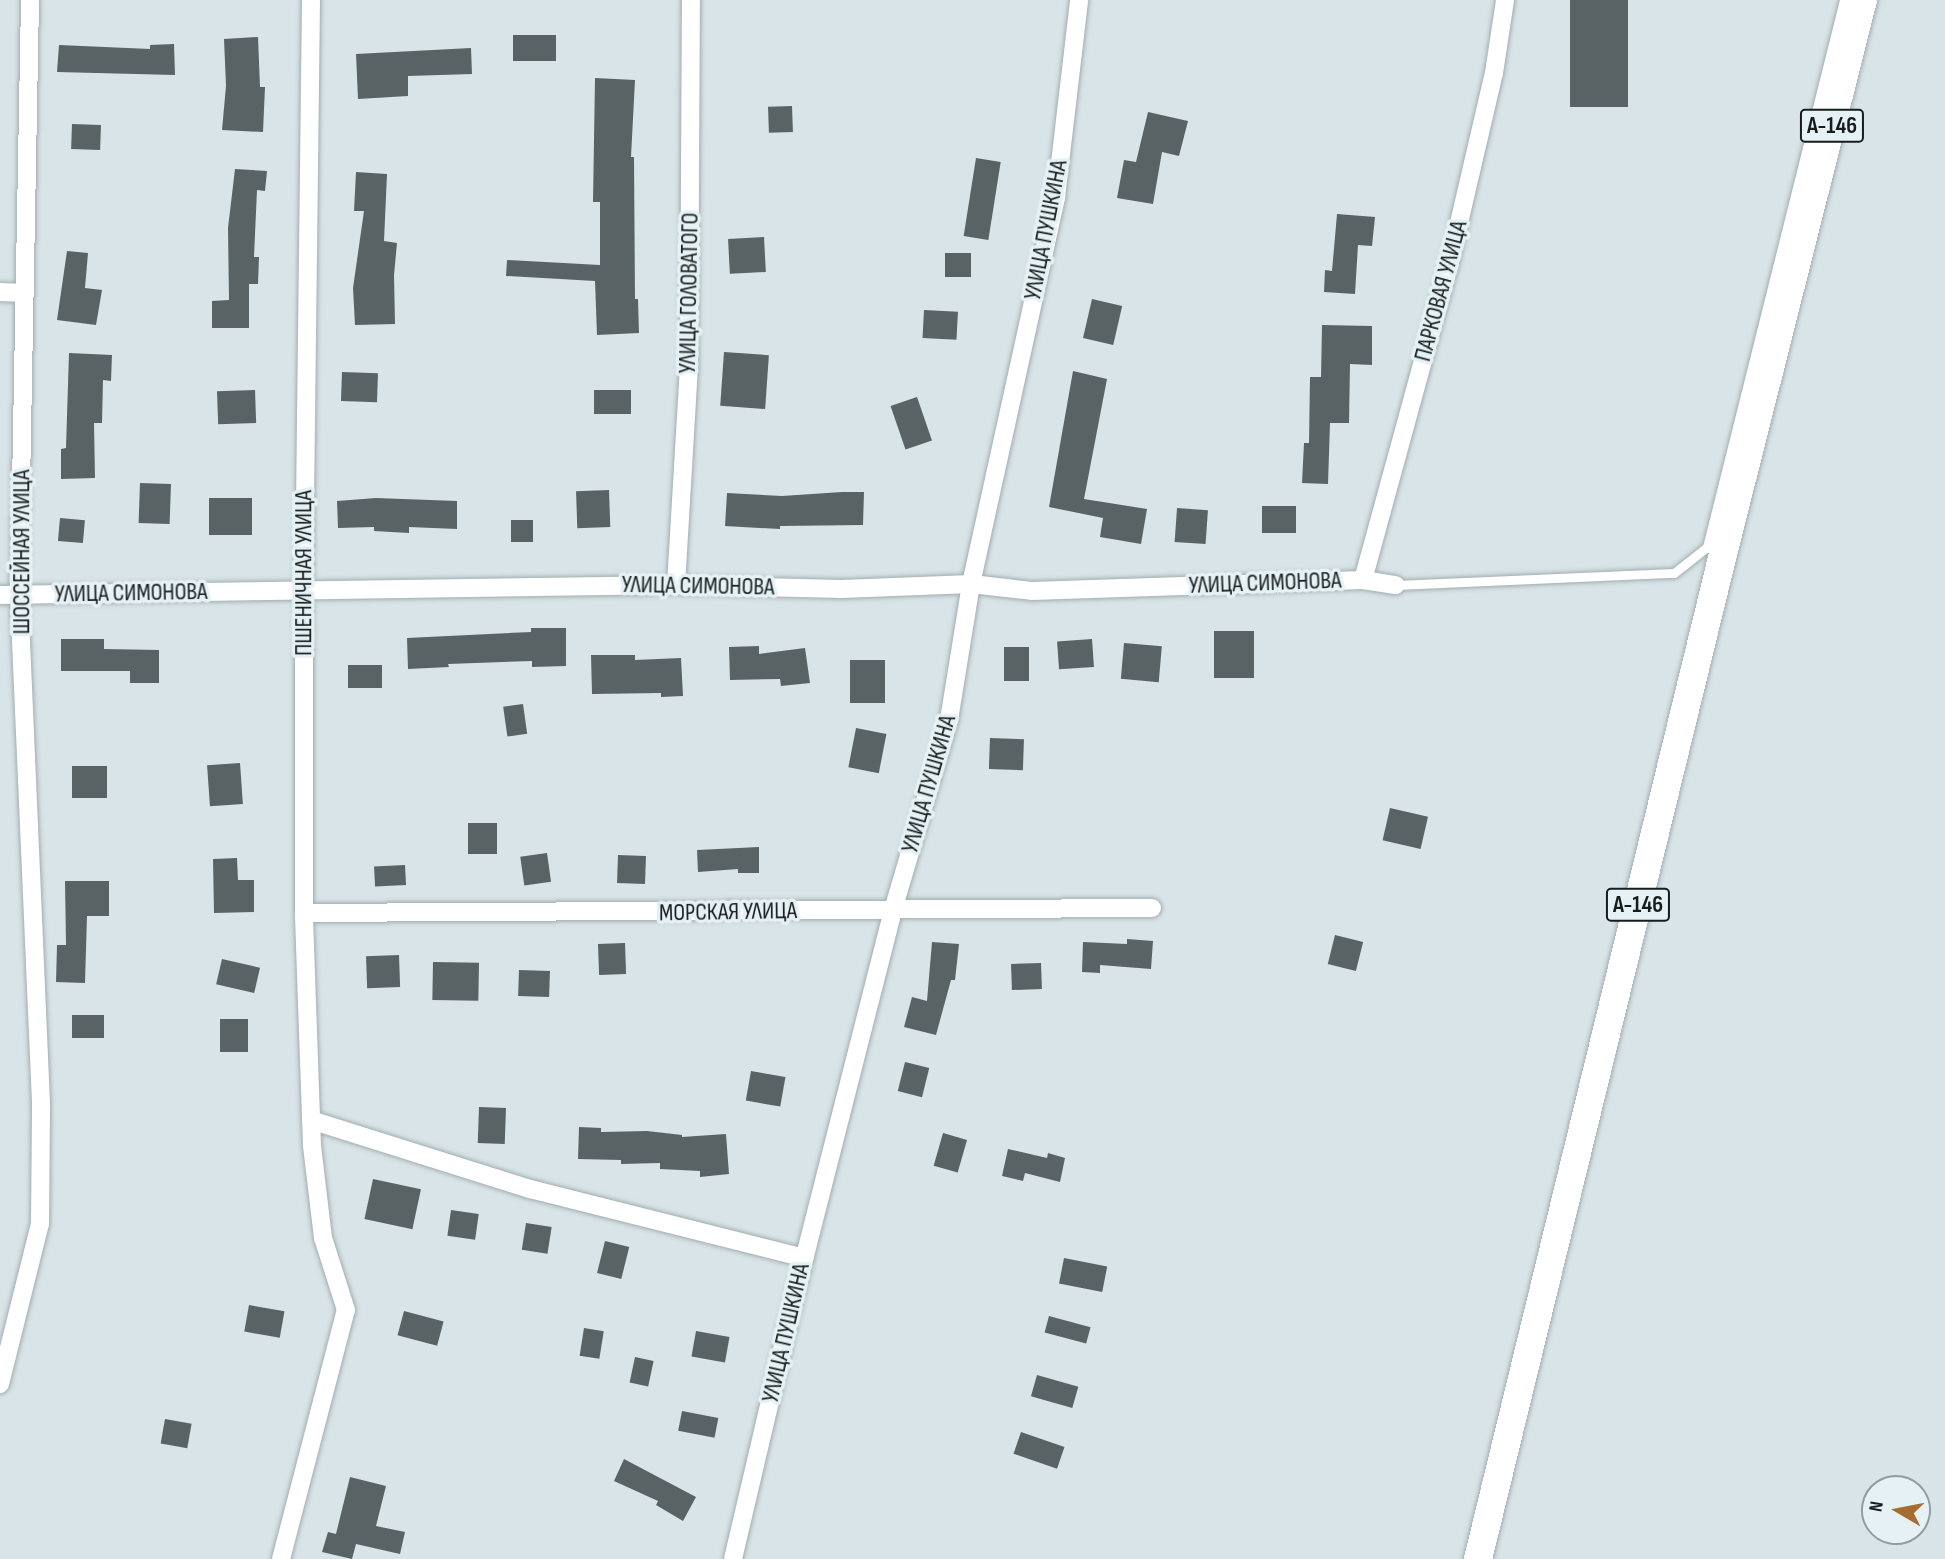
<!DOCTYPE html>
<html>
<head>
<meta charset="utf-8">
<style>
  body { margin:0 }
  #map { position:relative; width:1945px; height:1559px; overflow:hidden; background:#d8e4e7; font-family:"Sofia Sans Condensed",sans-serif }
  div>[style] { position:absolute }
  .building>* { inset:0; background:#596366; transform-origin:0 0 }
  .roads { filter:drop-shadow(0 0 2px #a2adb0) drop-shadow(0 0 2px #a2adb0) }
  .service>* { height:9px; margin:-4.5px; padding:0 4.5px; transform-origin:4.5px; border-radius:4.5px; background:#fff }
  .minor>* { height:18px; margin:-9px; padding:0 9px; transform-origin:9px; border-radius:9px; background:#fff }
  .trunk>* { height:28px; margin:-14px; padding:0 14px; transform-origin:14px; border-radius:14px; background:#fff }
  span { translate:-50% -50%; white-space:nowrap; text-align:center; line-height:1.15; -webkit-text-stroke:7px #e5f1f4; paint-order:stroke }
  .shield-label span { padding:2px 5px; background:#e5f1f4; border:2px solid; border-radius:5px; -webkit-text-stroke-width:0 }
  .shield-label { font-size:23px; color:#171c1d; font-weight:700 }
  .street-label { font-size:24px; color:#171c1d }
  .north { position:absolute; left:1861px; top:1475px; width:70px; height:70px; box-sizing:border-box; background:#e5f1f4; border:2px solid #939c9e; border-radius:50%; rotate:280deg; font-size:19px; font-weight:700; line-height:28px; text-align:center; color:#171c1d }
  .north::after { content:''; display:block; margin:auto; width:24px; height:32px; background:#a86d2e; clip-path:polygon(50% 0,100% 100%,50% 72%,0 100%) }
</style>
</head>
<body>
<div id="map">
  <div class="building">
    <div style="left:1570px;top:0;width:58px;height:107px"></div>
    <div style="left:513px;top:35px;width:43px;height:26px"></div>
    <div style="clip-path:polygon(258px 37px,260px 87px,265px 87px,263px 132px,222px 130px,226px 86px,224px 39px)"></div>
    <div style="clip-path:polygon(174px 44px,175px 75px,57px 72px,59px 45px,150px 49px,150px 45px)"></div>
    <div style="clip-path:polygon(471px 48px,472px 74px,408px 76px,408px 96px,358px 99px,356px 54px)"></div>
    <div style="clip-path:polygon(595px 78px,635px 80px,631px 157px,634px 157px,635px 299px,638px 299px,639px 333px,597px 335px,595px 281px,506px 276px,507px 260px,600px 265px,600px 202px,593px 202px)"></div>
    <div style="left:792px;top:106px;width:26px;height:24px;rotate:88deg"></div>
    <div style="clip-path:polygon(1148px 112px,1188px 121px,1179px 156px,1162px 152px,1153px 204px,1117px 198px,1124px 160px,1136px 162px)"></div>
    <div style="left:72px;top:124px;width:29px;height:25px;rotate:2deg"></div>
    <div style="left:976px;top:158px;width:25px;height:79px;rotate:9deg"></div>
    <div style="clip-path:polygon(235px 169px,267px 171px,265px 191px,257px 190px,254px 257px,259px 257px,258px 284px,249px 284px,249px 328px,212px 328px,212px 301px,229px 300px,228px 228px)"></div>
    <div style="clip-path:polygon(356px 172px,387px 174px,384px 241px,397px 243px,394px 275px,395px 324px,355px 325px,353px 288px,364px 211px,354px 211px)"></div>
    <div style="clip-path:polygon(1337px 214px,1375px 217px,1372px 246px,1358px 245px,1355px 294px,1324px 292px,1325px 270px,1332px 271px)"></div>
    <div style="left:764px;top:237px;width:35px;height:36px;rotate:87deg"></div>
    <div style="clip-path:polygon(67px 251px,88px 253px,85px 288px,102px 290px,96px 325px,57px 320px)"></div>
    <div style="left:945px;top:253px;width:26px;height:24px"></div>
    <div style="left:1092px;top:299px;width:31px;height:40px;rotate:13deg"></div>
    <div style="left:924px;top:310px;width:34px;height:28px;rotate:3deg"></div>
    <div style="clip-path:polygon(1322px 325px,1372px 326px,1372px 365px,1350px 364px,1349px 423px,1330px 423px,1328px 484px,1302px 483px,1304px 443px,1309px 443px,1310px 377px,1321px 377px)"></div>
    <div style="left:724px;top:352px;width:45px;height:54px;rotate:4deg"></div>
    <div style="clip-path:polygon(69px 353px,112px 355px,111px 381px,103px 380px,102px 423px,94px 423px,95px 478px,61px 479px,61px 449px,66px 448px)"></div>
    <div style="clip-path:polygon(1073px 371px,1107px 379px,1084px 499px,1147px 509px,1141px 544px,1100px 537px,1103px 518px,1049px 507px)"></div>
    <div style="left:342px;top:372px;width:36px;height:29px;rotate:2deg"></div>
    <div style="left:255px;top:390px;width:33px;height:38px;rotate:88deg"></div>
    <div style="left:594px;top:390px;width:37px;height:24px"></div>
    <div style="left:917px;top:397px;width:46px;height:28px;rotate:71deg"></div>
    <div style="left:140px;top:483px;width:31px;height:40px;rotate:2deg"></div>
    <div style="left:609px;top:490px;width:37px;height:33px;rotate:88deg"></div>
    <div style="clip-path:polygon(842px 492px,864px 492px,863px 525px,780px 526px,780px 529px,725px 526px,727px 493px,782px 496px)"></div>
    <div style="left:209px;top:498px;width:43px;height:37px"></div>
    <div style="clip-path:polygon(376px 498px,457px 501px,457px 529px,409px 527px,409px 533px,374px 531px,374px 527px,338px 528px,337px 501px)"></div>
    <div style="left:1262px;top:506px;width:34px;height:27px"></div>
    <div style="left:1177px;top:508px;width:31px;height:34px;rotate:4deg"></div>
    <div style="left:60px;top:518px;width:25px;height:23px;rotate:5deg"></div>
    <div style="left:511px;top:520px;width:22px;height:22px"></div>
    <div style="clip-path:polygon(531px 628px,566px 628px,566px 666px,532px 667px,532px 661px,448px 664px,449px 667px,408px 669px,407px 638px,531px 632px)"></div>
    <div style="left:1214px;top:631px;width:40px;height:47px"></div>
    <div style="clip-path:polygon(61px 639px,104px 639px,104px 649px,159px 650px,159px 683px,130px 683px,130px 671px,61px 671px)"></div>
    <div style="left:1092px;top:639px;width:28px;height:35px;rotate:86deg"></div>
    <div style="left:1124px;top:643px;width:38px;height:36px;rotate:5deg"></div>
    <div style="clip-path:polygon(759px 646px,759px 654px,805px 648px,810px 683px,781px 686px,780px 679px,730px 680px,729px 647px)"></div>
    <div style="left:1004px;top:647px;width:25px;height:34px"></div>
    <div style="clip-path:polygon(591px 655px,635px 655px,635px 660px,681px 658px,683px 696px,661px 697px,661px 693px,592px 694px)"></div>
    <div style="left:850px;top:660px;width:35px;height:43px"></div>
    <div style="left:382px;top:665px;width:23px;height:34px;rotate:90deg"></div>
    <div style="left:523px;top:704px;width:30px;height:20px;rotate:82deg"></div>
    <div style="left:856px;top:728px;width:31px;height:40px;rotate:11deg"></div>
    <div style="left:990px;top:738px;width:34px;height:31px;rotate:2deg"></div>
    <div style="left:240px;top:763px;width:41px;height:33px;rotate:86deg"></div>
    <div style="left:107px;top:766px;width:32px;height:35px;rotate:90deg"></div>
    <div style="left:1390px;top:808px;width:39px;height:33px;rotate:13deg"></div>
    <div style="left:468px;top:823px;width:29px;height:31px"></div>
    <div style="clip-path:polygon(759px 847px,759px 873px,738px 873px,738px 869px,698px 872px,697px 850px)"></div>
    <div style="left:547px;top:853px;width:29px;height:27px;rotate:82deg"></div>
    <div style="left:618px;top:855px;width:28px;height:28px;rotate:2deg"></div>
    <div style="clip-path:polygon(237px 858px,238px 880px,254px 880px,254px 912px,214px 913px,213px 859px)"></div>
    <div style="left:405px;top:865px;width:20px;height:31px;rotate:87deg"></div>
    <div style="clip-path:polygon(65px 881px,109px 881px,109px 916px,87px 916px,85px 983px,56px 982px,57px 945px,66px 945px)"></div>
    <div style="left:1335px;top:935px;width:29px;height:30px;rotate:14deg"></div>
    <div style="clip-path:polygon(1127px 939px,1153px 941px,1151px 969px,1100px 965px,1100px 973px,1082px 972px,1083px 942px,1127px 944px)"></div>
    <div style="clip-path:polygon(932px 942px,959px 944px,955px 980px,951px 980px,936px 1035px,904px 1027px,912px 997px,927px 1001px)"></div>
    <div style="left:625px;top:943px;width:31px;height:27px;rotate:88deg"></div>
    <div style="left:399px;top:955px;width:32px;height:33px;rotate:88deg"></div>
    <div style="left:222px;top:959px;width:39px;height:26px;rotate:13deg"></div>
    <div style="left:433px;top:962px;width:46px;height:38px;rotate:1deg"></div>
    <div style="left:1041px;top:963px;width:26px;height:30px;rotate:88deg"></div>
    <div style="left:519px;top:970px;width:31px;height:26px;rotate:2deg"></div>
    <div style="left:72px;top:1015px;width:32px;height:23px"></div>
    <div style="left:220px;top:1019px;width:28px;height:33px"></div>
    <div style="left:905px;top:1062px;width:25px;height:30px;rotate:14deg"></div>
    <div style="left:751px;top:1071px;width:35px;height:30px;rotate:10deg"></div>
    <div style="left:479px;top:1107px;width:27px;height:36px;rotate:2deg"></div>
    <div style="clip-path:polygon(579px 1127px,601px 1128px,601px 1132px,647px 1131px,682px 1135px,682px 1137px,726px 1134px,729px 1174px,700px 1177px,700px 1171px,660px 1169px,660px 1163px,621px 1164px,621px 1160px,578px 1159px)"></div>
    <div style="left:943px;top:1133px;width:25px;height:34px;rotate:16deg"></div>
    <div style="clip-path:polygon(1008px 1149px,1047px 1158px,1048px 1153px,1065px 1158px,1060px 1182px,1025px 1173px,1023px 1181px,1002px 1176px)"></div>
    <div style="left:373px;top:1179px;width:49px;height:41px;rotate:12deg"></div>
    <div style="left:451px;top:1210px;width:28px;height:26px;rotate:8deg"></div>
    <div style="left:526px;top:1223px;width:26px;height:27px;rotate:9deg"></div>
    <div style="left:605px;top:1241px;width:25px;height:33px;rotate:14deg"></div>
    <div style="left:1064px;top:1258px;width:44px;height:26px;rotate:11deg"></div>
    <div style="left:249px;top:1305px;width:36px;height:27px;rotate:10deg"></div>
    <div style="left:404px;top:1311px;width:41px;height:25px;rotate:15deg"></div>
    <div style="left:1049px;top:1316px;width:43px;height:17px;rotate:15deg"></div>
    <div style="left:584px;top:1328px;width:20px;height:28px;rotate:9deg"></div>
    <div style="left:696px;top:1331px;width:34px;height:26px;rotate:10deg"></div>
    <div style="left:635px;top:1357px;width:19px;height:26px;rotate:12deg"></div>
    <div style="left:1037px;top:1375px;width:43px;height:22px;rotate:16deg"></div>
    <div style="left:682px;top:1411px;width:37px;height:20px;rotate:11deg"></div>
    <div style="left:165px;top:1419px;width:27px;height:25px;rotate:10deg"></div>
    <div style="left:1021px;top:1432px;width:46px;height:23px;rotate:19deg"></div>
    <div style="clip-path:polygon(624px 1459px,696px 1497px,683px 1521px,656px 1505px,658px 1501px,614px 1481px)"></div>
    <div style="clip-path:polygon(350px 1477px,386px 1486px,376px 1526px,405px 1532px,400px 1554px,356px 1544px,352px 1559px,322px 1552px,328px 1532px,336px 1534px)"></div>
  </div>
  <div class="roads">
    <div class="service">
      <div style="left:1721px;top:553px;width:15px;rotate:-157deg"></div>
      <div style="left:1707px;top:547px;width:564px;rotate:-75.94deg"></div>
      <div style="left:1396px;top:585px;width:278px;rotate:-2.5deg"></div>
      <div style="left:1674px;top:573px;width:42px;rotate:-38.2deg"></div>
    </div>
    <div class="minor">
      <div style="left:0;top:292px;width:25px;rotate:2deg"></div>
      <div style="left:1363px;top:580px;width:326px;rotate:-74.7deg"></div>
      <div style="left:1449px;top:266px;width:198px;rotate:-76.9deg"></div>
      <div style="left:1494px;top:73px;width:74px;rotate:-81.4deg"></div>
      <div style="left:676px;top:585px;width:218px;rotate:-86.6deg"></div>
      <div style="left:689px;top:367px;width:367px;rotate:-89.7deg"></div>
      <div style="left:0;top:595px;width:676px;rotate:-0.85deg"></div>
      <div style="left:676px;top:585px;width:166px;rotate:1.4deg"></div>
      <div style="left:842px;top:589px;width:129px;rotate:-2.2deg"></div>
      <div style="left:971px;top:584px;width:61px;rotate:6.5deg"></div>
      <div style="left:1032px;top:591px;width:331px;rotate:-1.9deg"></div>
      <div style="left:1363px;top:580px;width:33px;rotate:9deg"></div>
      <div style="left:304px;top:913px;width:848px;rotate:-0.34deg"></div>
      <div style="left:311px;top:1120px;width:230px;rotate:17.5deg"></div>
      <div style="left:530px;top:1189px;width:283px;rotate:14.1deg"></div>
      <div style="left:0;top:1384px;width:165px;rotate:-76deg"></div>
      <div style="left:40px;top:1224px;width:121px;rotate:-89.5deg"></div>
      <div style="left:41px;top:1103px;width:508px;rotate:-92.48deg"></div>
      <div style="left:19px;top:595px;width:595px;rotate:-88.94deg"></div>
      <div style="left:281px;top:1559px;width:257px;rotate:-75.4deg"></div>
      <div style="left:346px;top:1310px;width:76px;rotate:-107.7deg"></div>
      <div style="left:323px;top:1238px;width:93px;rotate:-96.8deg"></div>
      <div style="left:312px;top:1146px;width:233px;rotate:-92deg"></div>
      <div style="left:304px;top:913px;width:324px;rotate:-90deg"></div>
      <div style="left:304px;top:589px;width:589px;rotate:-89.32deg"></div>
      <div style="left:733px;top:1559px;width:279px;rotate:-76.8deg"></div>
      <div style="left:797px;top:1287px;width:389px;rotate:-75.7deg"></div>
      <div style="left:893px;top:910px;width:198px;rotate:-73.6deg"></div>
      <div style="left:949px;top:720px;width:138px;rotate:-80.8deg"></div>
      <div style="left:971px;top:584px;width:396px;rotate:-77.6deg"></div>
      <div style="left:1056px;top:197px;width:198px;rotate:-83.3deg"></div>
    </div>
    <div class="trunk">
      <div style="left:1478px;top:1559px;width:1034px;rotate:-76.3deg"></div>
      <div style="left:1723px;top:554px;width:571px;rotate:-75.82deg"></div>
    </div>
  </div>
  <div class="shield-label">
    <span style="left:1832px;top:126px">А-146</span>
    <span style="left:1638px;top:905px">А-146</span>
  </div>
  <div class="street-label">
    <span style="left:1046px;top:230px;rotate:-79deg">УЛИЦА ПУШКИНА</span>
    <span style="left:1441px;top:291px;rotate:-75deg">ПАРКОВАЯ УЛИЦА</span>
    <span style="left:689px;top:293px;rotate:-89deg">УЛИЦА ГОЛОВАТОГО</span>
    <span style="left:22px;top:552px;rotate:-90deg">ШОССЕЙНАЯ УЛИЦА</span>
    <span style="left:304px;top:573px;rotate:-90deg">ПШЕНИЧНАЯ УЛИЦА</span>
    <span style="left:1265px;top:583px;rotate:-2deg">УЛИЦА СИМОНОВА</span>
    <span style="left:698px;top:586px;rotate:1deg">УЛИЦА СИМОНОВА</span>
    <span style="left:131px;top:593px;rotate:-1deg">УЛИЦА СИМОНОВА</span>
    <span style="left:929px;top:784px;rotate:-74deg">УЛИЦА ПУШКИНА</span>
    <span style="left:728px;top:912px;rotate:-1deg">МОРСКАЯ УЛИЦА</span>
    <span style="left:786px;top:1333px;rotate:-77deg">УЛИЦА ПУШКИНА</span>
  </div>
  <div class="north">N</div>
</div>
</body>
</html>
